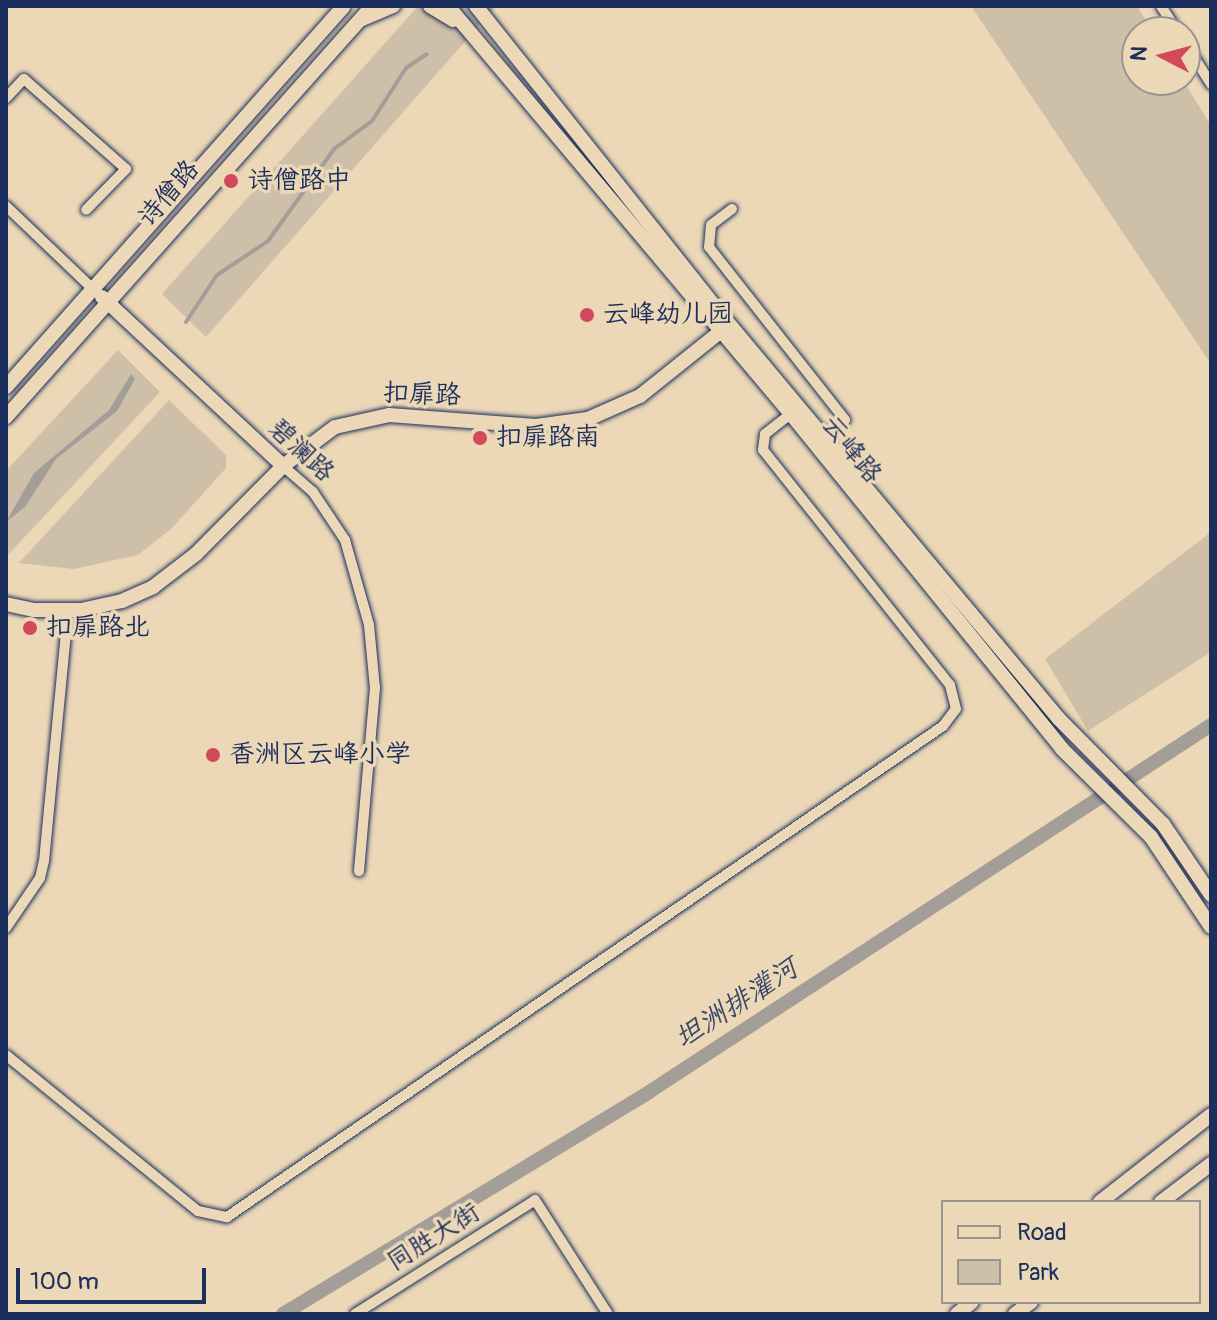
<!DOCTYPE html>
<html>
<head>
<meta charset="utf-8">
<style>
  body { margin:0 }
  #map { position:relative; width:1217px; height:1320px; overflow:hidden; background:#ecd8b6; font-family:Pangolin,"LXGW WenKai TC",sans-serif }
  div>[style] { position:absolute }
  .green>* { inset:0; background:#cebfa9 }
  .water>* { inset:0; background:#a49e98 }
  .stream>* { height:4px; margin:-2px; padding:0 2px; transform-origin:2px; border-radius:2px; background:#a49e98 }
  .canal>* { height:14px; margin:-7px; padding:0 7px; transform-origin:7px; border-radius:7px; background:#a49e98 }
  .roads { filter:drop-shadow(0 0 2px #1b2f5e) drop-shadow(0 0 2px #1b2f5e) }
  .street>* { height:10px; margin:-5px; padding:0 5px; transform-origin:5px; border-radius:5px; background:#ecd8b6 }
  .secondary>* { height:14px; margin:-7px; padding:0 7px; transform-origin:7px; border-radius:7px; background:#ecd8b6 }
  .dots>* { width:22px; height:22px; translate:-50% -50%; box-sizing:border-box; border:4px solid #ecd8b6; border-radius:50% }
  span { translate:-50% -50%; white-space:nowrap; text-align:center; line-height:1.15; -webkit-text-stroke:7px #ecd8b6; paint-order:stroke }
  .poi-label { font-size:26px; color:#1b2f5e }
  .left { translate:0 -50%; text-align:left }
  .street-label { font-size:26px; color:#1b2f5e }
  .water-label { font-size:28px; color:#36456a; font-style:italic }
  .frame { position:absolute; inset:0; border:8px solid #1b2f5e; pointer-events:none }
  .legend { position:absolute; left:941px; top:1200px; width:260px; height:104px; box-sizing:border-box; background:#ecd8b6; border:2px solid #989493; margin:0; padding:10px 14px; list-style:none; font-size:24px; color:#1b2f5e }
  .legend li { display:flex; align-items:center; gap:16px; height:40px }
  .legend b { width:40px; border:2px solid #989493 }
  .north { position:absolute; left:1121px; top:16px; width:80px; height:80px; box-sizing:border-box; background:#ecd8b6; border:2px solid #989493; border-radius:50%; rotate:276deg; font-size:22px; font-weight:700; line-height:32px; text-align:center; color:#1b2f5e }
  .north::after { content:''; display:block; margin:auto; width:28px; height:36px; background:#d1495b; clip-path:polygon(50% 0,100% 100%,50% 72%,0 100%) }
  .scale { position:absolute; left:16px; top:1268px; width:190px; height:36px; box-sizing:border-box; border:4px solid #1b2f5e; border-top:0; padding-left:10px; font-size:24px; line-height:28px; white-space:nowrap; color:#1b2f5e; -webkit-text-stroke:6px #ecd8b6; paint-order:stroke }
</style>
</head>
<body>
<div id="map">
  <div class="green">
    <div style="clip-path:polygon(418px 6px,496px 6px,206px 337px,162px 294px)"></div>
    <div style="clip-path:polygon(971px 6px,1137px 6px,1153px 32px,1137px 32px,1137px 80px,1183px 80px,1211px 126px,1211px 364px)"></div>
    <div style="clip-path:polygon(118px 350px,160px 392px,7px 556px,6px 471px)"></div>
    <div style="clip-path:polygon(169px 400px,226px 455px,226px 468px,171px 529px,138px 555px,74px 569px,19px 563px)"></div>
    <div style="clip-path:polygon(1211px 532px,1211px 652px,1088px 731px,1045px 659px)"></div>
  </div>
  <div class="water">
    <div style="clip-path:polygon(131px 374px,135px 379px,117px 411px,56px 459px,25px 507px,6px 522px,34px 473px,109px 410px)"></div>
  </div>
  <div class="stream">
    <div style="left:186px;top:322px;width:56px;rotate:-56.6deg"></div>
    <div style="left:217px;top:275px;width:61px;rotate:-33.7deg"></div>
    <div style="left:268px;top:241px;width:113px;rotate:-54.3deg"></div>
    <div style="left:334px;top:149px;width:47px;rotate:-36.4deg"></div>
    <div style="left:372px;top:121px;width:63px;rotate:-57.3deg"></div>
    <div style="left:406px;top:68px;width:25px;rotate:-34deg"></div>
  </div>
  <div class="canal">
    <div style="left:283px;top:1314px;width:428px;rotate:-31.2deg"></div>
    <div style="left:649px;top:1092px;width:671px;rotate:-33.15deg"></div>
  </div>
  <div class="roads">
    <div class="street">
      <div style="left:1161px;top:6px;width:31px;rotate:57deg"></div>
      <div style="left:1185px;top:43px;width:49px;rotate:57.6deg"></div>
      <div style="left:6px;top:98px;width:26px;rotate:-47deg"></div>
      <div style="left:24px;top:79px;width:136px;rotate:41.4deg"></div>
      <div style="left:126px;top:169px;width:57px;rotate:134.3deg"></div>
      <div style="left:6px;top:206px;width:120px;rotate:43.7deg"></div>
      <div style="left:732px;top:209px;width:26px;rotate:143deg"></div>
      <div style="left:711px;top:225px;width:22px;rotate:95deg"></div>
      <div style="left:709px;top:247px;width:220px;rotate:51.8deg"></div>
      <div style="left:845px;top:420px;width:25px;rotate:143deg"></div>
      <div style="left:283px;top:466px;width:40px;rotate:41deg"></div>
      <div style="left:313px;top:492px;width:58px;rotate:56.3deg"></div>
      <div style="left:345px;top:540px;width:88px;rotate:74.2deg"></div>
      <div style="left:369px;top:625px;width:63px;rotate:84.6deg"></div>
      <div style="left:375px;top:688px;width:184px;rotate:95deg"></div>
      <div style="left:6px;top:928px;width:60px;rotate:-55.8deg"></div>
      <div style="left:40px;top:878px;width:17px;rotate:-77deg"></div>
      <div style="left:44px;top:861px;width:251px;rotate:-84.5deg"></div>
      <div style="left:6px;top:1055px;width:247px;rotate:39.1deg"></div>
      <div style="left:198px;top:1211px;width:30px;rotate:12deg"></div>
      <div style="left:227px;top:1217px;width:868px;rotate:-34.44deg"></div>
      <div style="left:943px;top:726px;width:21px;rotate:-53deg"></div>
      <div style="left:956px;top:709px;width:25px;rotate:-104deg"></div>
      <div style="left:950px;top:685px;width:300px;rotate:-128.5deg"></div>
      <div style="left:763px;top:450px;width:16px;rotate:-83deg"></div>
      <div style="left:765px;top:434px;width:33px;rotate:-38deg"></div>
      <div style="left:355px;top:1314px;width:213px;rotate:-32.3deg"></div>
      <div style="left:535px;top:1200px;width:135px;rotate:57.4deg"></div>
    </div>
    <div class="secondary">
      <div style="left:430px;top:6px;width:27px;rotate:31deg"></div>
      <div style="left:448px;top:6px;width:533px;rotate:49.95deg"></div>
      <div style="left:791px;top:414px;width:431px;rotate:51deg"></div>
      <div style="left:1062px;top:749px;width:125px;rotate:44.7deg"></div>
      <div style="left:1151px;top:837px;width:108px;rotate:56.3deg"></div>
      <div style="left:476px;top:6px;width:408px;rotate:51.5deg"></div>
      <div style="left:730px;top:325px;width:513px;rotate:50.14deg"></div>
      <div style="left:1059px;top:719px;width:148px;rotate:45.3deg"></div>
      <div style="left:1163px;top:824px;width:86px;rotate:55.9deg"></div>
      <div style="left:362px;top:19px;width:34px;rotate:-23deg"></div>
      <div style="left:102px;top:297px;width:248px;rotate:43deg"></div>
      <div style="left:6px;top:387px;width:509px;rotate:-48.42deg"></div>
      <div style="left:6px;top:417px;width:550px;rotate:-48.31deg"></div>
      <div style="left:6px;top:604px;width:29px;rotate:12deg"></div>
      <div style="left:34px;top:610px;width:47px"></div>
      <div style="left:81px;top:610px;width:42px;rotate:-12.4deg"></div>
      <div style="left:122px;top:601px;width:34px;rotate:-24deg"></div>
      <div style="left:153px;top:587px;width:54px;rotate:-37.5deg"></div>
      <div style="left:196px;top:554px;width:124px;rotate:-45.3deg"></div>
      <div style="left:283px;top:466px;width:65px;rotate:-36.9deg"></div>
      <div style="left:335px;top:427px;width:55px;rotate:-12.5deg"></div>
      <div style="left:389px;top:415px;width:147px;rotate:4.3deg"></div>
      <div style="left:536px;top:426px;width:52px;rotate:-7.7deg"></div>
      <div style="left:588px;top:419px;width:57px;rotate:-23.9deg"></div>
      <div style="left:640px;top:396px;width:110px;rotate:-38.7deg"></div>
      <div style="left:1100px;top:1202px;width:141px;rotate:-38.1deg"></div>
      <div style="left:1161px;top:1202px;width:63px;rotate:-37.2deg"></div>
      <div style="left:957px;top:1314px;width:19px;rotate:-39deg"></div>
      <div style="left:1015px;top:1314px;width:20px;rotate:-37deg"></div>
    </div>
  </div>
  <div class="dots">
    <div style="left:231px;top:181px;background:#d1495b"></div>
    <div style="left:587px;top:315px;background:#d1495b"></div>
    <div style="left:480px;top:438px;background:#d1495b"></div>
    <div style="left:30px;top:628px;background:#d1495b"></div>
    <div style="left:213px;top:755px;background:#d1495b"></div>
  </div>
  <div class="poi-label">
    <span class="left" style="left:247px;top:181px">诗僧路中</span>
    <span class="left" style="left:603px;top:315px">云峰幼儿园</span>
    <span class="left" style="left:496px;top:438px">扣扉路南</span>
    <span class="left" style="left:46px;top:628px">扣扉路北</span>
    <span class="left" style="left:229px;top:755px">香洲区云峰小学</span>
  </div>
  <div class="street-label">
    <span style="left:169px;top:194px;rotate:-49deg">诗僧路</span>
    <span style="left:422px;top:395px;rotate:2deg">扣扉路</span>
    <span style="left:851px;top:450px;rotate:51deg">云峰路</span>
    <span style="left:301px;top:451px;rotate:43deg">碧澜路</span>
    <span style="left:434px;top:1238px;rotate:-32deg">同胜大街</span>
  </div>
  <div class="water-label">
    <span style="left:737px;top:1004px;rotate:-33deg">坦洲排灌河</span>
  </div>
  <div class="frame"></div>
  <ul class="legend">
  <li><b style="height:10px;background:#ecd8b6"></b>Road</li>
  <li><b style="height:22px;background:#cebfa9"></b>Park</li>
  </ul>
  <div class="north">N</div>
  <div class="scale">100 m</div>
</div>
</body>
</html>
